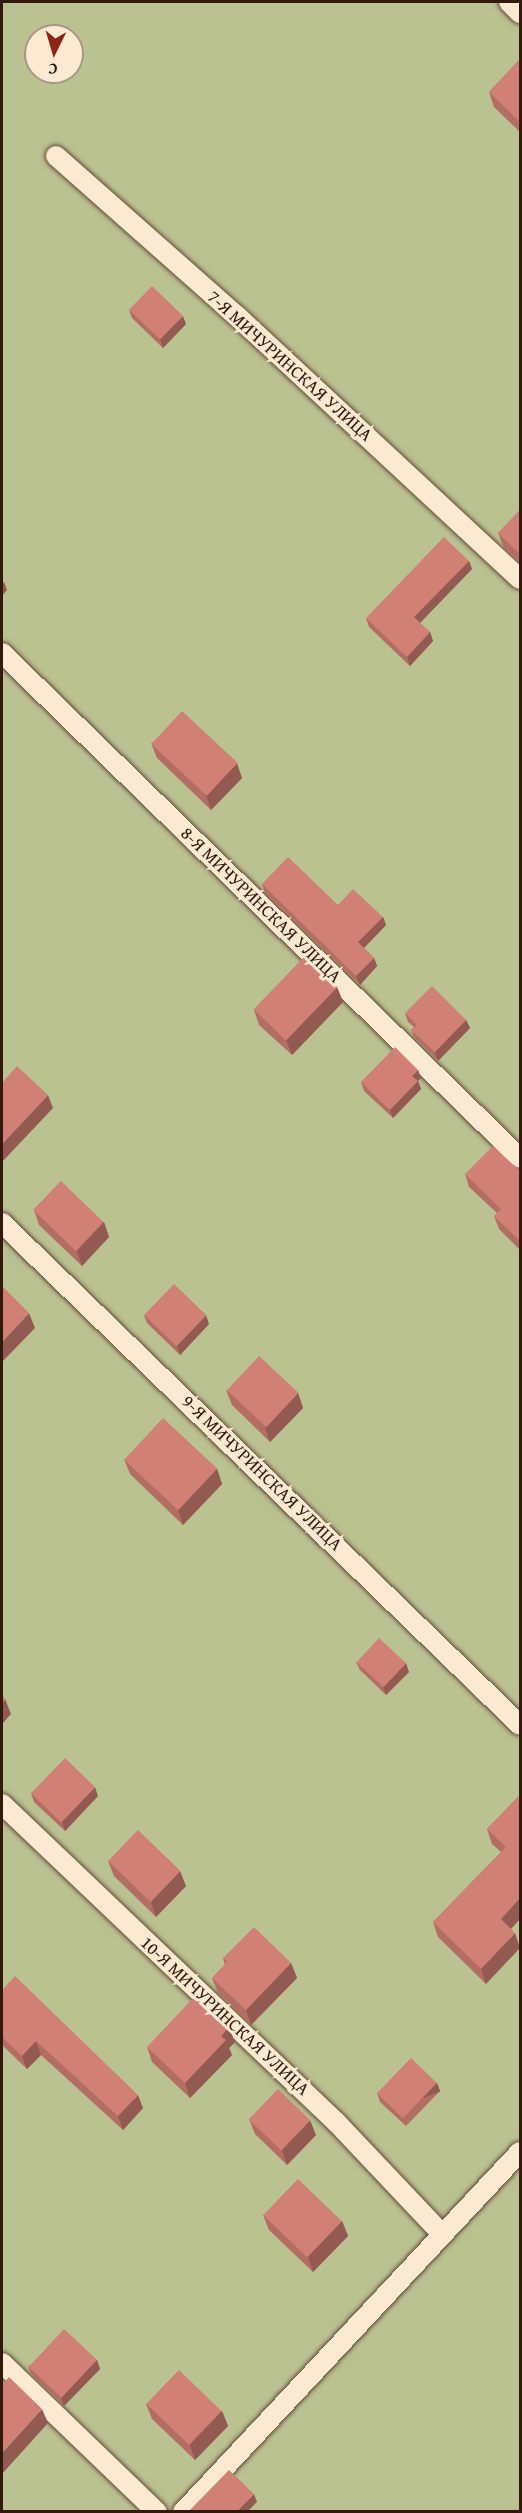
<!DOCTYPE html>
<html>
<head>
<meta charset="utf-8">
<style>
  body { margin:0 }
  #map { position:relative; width:522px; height:2513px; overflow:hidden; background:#f9dfb8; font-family:"Gentium Book Plus",serif }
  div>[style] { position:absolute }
  .green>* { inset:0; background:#bbc291 }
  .roads { filter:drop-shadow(0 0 2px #644a38) drop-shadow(0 0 2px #644a38) }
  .lane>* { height:20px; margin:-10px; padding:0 10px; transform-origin:10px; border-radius:10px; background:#fbead1 }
  .wall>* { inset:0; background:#b36e64 }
  .shaded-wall>* { inset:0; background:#925a51; transform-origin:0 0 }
  .building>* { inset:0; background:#d08074; transform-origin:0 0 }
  span { translate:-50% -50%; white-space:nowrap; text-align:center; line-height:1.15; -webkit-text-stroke:6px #fbead1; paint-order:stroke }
  .street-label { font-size:18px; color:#33180d }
  .frame { position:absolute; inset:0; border:3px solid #33180d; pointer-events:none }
  .north { position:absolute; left:24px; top:24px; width:60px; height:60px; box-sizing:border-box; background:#fbead1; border:2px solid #ab9683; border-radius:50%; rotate:185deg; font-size:16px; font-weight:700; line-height:24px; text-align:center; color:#33180d }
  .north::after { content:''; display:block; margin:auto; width:21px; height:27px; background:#8f2418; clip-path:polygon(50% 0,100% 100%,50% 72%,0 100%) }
</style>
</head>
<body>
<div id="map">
  <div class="green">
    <div style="clip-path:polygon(evenodd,2px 2px,520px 2px,520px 2511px,2px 2511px,2px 2px,36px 36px,72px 36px,72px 72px,36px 72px,36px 36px)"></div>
  </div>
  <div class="roads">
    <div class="lane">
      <div style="left:509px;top:2px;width:16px;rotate:45deg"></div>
      <div style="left:56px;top:156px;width:242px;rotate:41.5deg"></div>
      <div style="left:237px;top:316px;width:386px;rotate:42.9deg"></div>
      <div style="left:2px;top:653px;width:723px;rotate:44.27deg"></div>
      <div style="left:2px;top:1223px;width:721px;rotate:44.1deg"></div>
      <div style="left:2px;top:1804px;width:461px;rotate:43.6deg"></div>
      <div style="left:336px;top:2122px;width:154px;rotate:46.6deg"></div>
      <div style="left:2px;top:2363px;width:215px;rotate:43.9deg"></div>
      <div style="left:183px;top:2512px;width:493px;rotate:-46.9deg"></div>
    </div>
  </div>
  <div class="wall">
    <div style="clip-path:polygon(520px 59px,520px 132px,494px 107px,489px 92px)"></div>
    <div style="clip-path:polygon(129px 310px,186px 324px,163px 348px,132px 318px)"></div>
    <div style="clip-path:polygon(520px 510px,520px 564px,504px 548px,498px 533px)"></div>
    <div style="clip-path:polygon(469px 561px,472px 569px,420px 623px,430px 632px,433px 641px,410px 666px,369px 627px,366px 618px)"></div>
    <div style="clip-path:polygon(151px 743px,242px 778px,211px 810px,157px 758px)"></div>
    <div style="clip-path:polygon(262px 884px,383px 917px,386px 925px,364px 948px,374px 958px,377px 966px,360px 985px,265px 893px)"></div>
    <div style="clip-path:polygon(337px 987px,343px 1002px,292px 1055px,259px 1025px,254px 1010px)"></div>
    <div style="clip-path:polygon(405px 1013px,466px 1020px,470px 1028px,438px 1061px,415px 1038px,411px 1030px,414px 1027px,408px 1022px)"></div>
    <div style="clip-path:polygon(418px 1070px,421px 1078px,418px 1081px,421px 1089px,393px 1118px,364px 1091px,361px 1082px)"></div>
    <div style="clip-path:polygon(520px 1171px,520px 1250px,499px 1229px,494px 1216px,497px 1213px,469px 1187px,465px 1174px)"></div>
    <div style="clip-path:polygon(34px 1210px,104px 1222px,109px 1237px,82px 1266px,39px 1225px)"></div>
    <div style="clip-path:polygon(144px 1315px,209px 1324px,180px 1355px,147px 1323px)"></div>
    <div style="clip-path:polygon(226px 1390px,298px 1393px,303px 1408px,270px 1442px,232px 1405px)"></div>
    <div style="clip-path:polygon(124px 1459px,217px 1469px,222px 1484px,183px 1525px,130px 1474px)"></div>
    <div style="clip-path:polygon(356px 1662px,409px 1672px,386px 1695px,360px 1670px)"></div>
    <div style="clip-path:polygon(31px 1793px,98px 1796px,65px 1831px,34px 1802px)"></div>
    <div style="clip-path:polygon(520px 1795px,520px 1919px,511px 1929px,486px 1984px,438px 1937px,433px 1922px,501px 1852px,492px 1844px,487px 1829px)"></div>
    <div style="clip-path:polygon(108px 1861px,186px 1886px,156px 1917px,114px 1876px)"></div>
    <div style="clip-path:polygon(223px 1958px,291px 1963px,297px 1978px,251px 2025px,218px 1993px,212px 1978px,225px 1965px)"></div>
    <div style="clip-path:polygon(2px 1990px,143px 2108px,123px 2130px,41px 2055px,27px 2069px,2px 2045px)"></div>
    <div style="clip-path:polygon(235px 2042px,229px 2048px,232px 2055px,190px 2098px,152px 2062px,147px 2047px)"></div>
    <div style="clip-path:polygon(437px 2083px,440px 2091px,406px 2126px,380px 2102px,377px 2093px)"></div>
    <div style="clip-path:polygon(249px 2119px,316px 2135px,287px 2165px,255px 2134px)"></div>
    <div style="clip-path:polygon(263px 2215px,342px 2221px,348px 2236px,313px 2272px,269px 2230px)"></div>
    <div style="clip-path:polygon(97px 2360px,100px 2369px,64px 2406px,31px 2374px,28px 2366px)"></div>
    <div style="clip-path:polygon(146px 2404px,222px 2411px,228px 2426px,195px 2460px,152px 2419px)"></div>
  </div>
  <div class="shaded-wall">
    <div style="clip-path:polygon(183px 316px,186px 324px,163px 348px,160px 339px)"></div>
    <div style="clip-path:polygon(469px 561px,472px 569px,417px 626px,414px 617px)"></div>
    <div style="clip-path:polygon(4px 582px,7px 590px,2px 596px,2px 584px)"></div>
    <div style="clip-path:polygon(430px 632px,433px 641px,410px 666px,407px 657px)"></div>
    <div style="clip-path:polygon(237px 763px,242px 778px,211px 810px,206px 795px)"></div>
    <div style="clip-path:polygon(383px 917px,386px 925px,361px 951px,358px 942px)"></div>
    <div style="clip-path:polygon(374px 958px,377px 966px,360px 985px,356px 976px)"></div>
    <div style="clip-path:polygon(337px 987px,343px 1002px,292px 1055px,286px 1040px)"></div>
    <div style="clip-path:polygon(466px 1020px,470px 1028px,438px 1061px,435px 1052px)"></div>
    <div style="clip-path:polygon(418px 1070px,421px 1078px,418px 1081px,421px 1089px,393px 1118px,390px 1110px,412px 1076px)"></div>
    <div style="clip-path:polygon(48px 1095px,53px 1108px,2px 1162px,2px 1144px)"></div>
    <div style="clip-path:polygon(104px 1222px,109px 1237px,82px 1266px,77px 1251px)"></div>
    <div style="clip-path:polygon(29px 1313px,35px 1328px,2px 1362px,2px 1342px)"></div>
    <div style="clip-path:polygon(206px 1315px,209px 1324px,180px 1355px,177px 1346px)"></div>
    <div style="clip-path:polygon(298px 1393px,303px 1408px,270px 1442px,265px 1427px)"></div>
    <div style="clip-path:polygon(217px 1469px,222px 1484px,183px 1525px,178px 1510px)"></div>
    <div style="clip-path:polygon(406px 1663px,409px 1672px,386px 1695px,383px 1687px)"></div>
    <div style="clip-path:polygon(5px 1699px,11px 1714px,2px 1724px,2px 1703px)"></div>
    <div style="clip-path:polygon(95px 1787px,98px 1796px,65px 1831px,62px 1822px)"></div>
    <div style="clip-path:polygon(180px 1871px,186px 1886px,156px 1917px,151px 1902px)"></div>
    <div style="clip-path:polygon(520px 1898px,520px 1919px,506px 1934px,501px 1919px)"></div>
    <div style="clip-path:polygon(515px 1933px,520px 1948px,486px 1984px,481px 1969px)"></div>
    <div style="clip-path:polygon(291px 1963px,297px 1978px,251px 2025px,246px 2010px)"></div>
    <div style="clip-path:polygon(229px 2027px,235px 2042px,229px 2048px,232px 2055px,190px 2098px,185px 2083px,221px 2036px)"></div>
    <div style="clip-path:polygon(36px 2041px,41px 2055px,27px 2069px,22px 2056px)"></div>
    <div style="left:437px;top:2083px;width:9px;height:49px;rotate:69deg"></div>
    <div style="clip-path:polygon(138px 2095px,143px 2108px,123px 2130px,118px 2116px)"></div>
    <div style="clip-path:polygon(310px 2120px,316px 2135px,287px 2165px,282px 2150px)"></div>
    <div style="clip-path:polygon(342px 2221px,348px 2236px,313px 2272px,308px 2257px)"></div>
    <div style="clip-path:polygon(97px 2360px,100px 2369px,64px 2406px,61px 2398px)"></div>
    <div style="clip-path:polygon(42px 2409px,48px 2423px,2px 2474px,2px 2453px)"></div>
    <div style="clip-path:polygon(222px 2411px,228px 2426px,195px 2460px,190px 2445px)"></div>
    <div style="clip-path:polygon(254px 2494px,257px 2502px,248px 2511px,237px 2511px)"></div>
  </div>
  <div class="building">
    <div style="clip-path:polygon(520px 59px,520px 122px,489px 92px)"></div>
    <div style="left:152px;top:286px;width:43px;height:33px;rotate:44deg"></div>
    <div style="clip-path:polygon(520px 510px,520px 554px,498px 533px)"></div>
    <div style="clip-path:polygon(444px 537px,469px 561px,414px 617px,430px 632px,407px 657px,366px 618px)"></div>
    <div style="left:182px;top:711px;width:76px;height:45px;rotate:43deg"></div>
    <div style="clip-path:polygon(288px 857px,338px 905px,353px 889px,383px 917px,358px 942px,374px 958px,356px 976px,262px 884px)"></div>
    <div style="left:305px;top:956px;width:45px;height:74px;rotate:44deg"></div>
    <div style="clip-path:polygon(432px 986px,466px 1020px,435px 1052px,411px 1030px,417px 1025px,405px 1013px)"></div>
    <div style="clip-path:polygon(395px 1047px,418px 1070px,412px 1076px,418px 1081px,390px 1110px,361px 1082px)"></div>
    <div style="clip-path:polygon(17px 1066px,48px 1095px,2px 1144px,2px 1083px)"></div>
    <div style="clip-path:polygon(493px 1146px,520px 1171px,520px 1241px,494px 1216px,501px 1209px,465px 1174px)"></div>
    <div style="left:61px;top:1181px;width:59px;height:40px;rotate:44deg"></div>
    <div style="left:174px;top:1284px;width:45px;height:43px;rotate:44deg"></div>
    <div style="clip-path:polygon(2px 1286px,29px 1313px,2px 1342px)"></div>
    <div style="left:259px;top:1356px;width:54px;height:47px;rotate:43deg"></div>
    <div style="left:163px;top:1418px;width:74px;height:57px;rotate:43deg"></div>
    <div style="left:379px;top:1638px;width:37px;height:33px;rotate:43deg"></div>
    <div style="clip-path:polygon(2px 1695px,5px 1699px,2px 1703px)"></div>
    <div style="left:65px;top:1758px;width:42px;height:49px;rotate:44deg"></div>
    <div style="clip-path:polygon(520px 1795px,520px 1898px,501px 1919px,515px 1933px,481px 1969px,433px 1922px,506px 1847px,487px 1829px)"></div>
    <div style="left:138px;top:1830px;width:59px;height:43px;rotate:44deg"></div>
    <div style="clip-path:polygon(254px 1927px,291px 1963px,246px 2010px,212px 1978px,227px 1962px,223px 1958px)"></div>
    <div style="clip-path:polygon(15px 1976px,138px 2095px,118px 2116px,36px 2041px,22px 2056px,2px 2037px,2px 1990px)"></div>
    <div style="clip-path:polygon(196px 1995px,229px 2027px,221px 2036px,226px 2040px,185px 2083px,147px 2047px)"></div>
    <div style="left:411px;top:2058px;width:36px;height:49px;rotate:44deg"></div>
    <div style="left:278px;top:2089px;width:45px;height:42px;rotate:44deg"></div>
    <div style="left:298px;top:2179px;width:61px;height:50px;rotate:44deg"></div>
    <div style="left:64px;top:2329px;width:45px;height:52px;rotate:43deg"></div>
    <div style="left:179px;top:2370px;width:59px;height:47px;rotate:44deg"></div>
    <div style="clip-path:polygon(9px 2377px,42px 2409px,2px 2453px,2px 2385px)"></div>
    <div style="clip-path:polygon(229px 2470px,254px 2494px,237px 2511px,189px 2511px)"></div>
  </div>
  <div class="street-label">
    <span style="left:290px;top:366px;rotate:42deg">7-Я МИЧУРИНСКАЯ УЛИЦА</span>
    <span style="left:261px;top:905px;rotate:44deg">8-Я МИЧУРИНСКАЯ УЛИЦА</span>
    <span style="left:262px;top:1473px;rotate:44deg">9-Я МИЧУРИНСКАЯ УЛИЦА</span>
    <span style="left:225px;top:2016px;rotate:43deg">10-Я МИЧУРИНСКАЯ УЛИЦА</span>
  </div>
  <div class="frame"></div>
  <div class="north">С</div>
</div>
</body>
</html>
